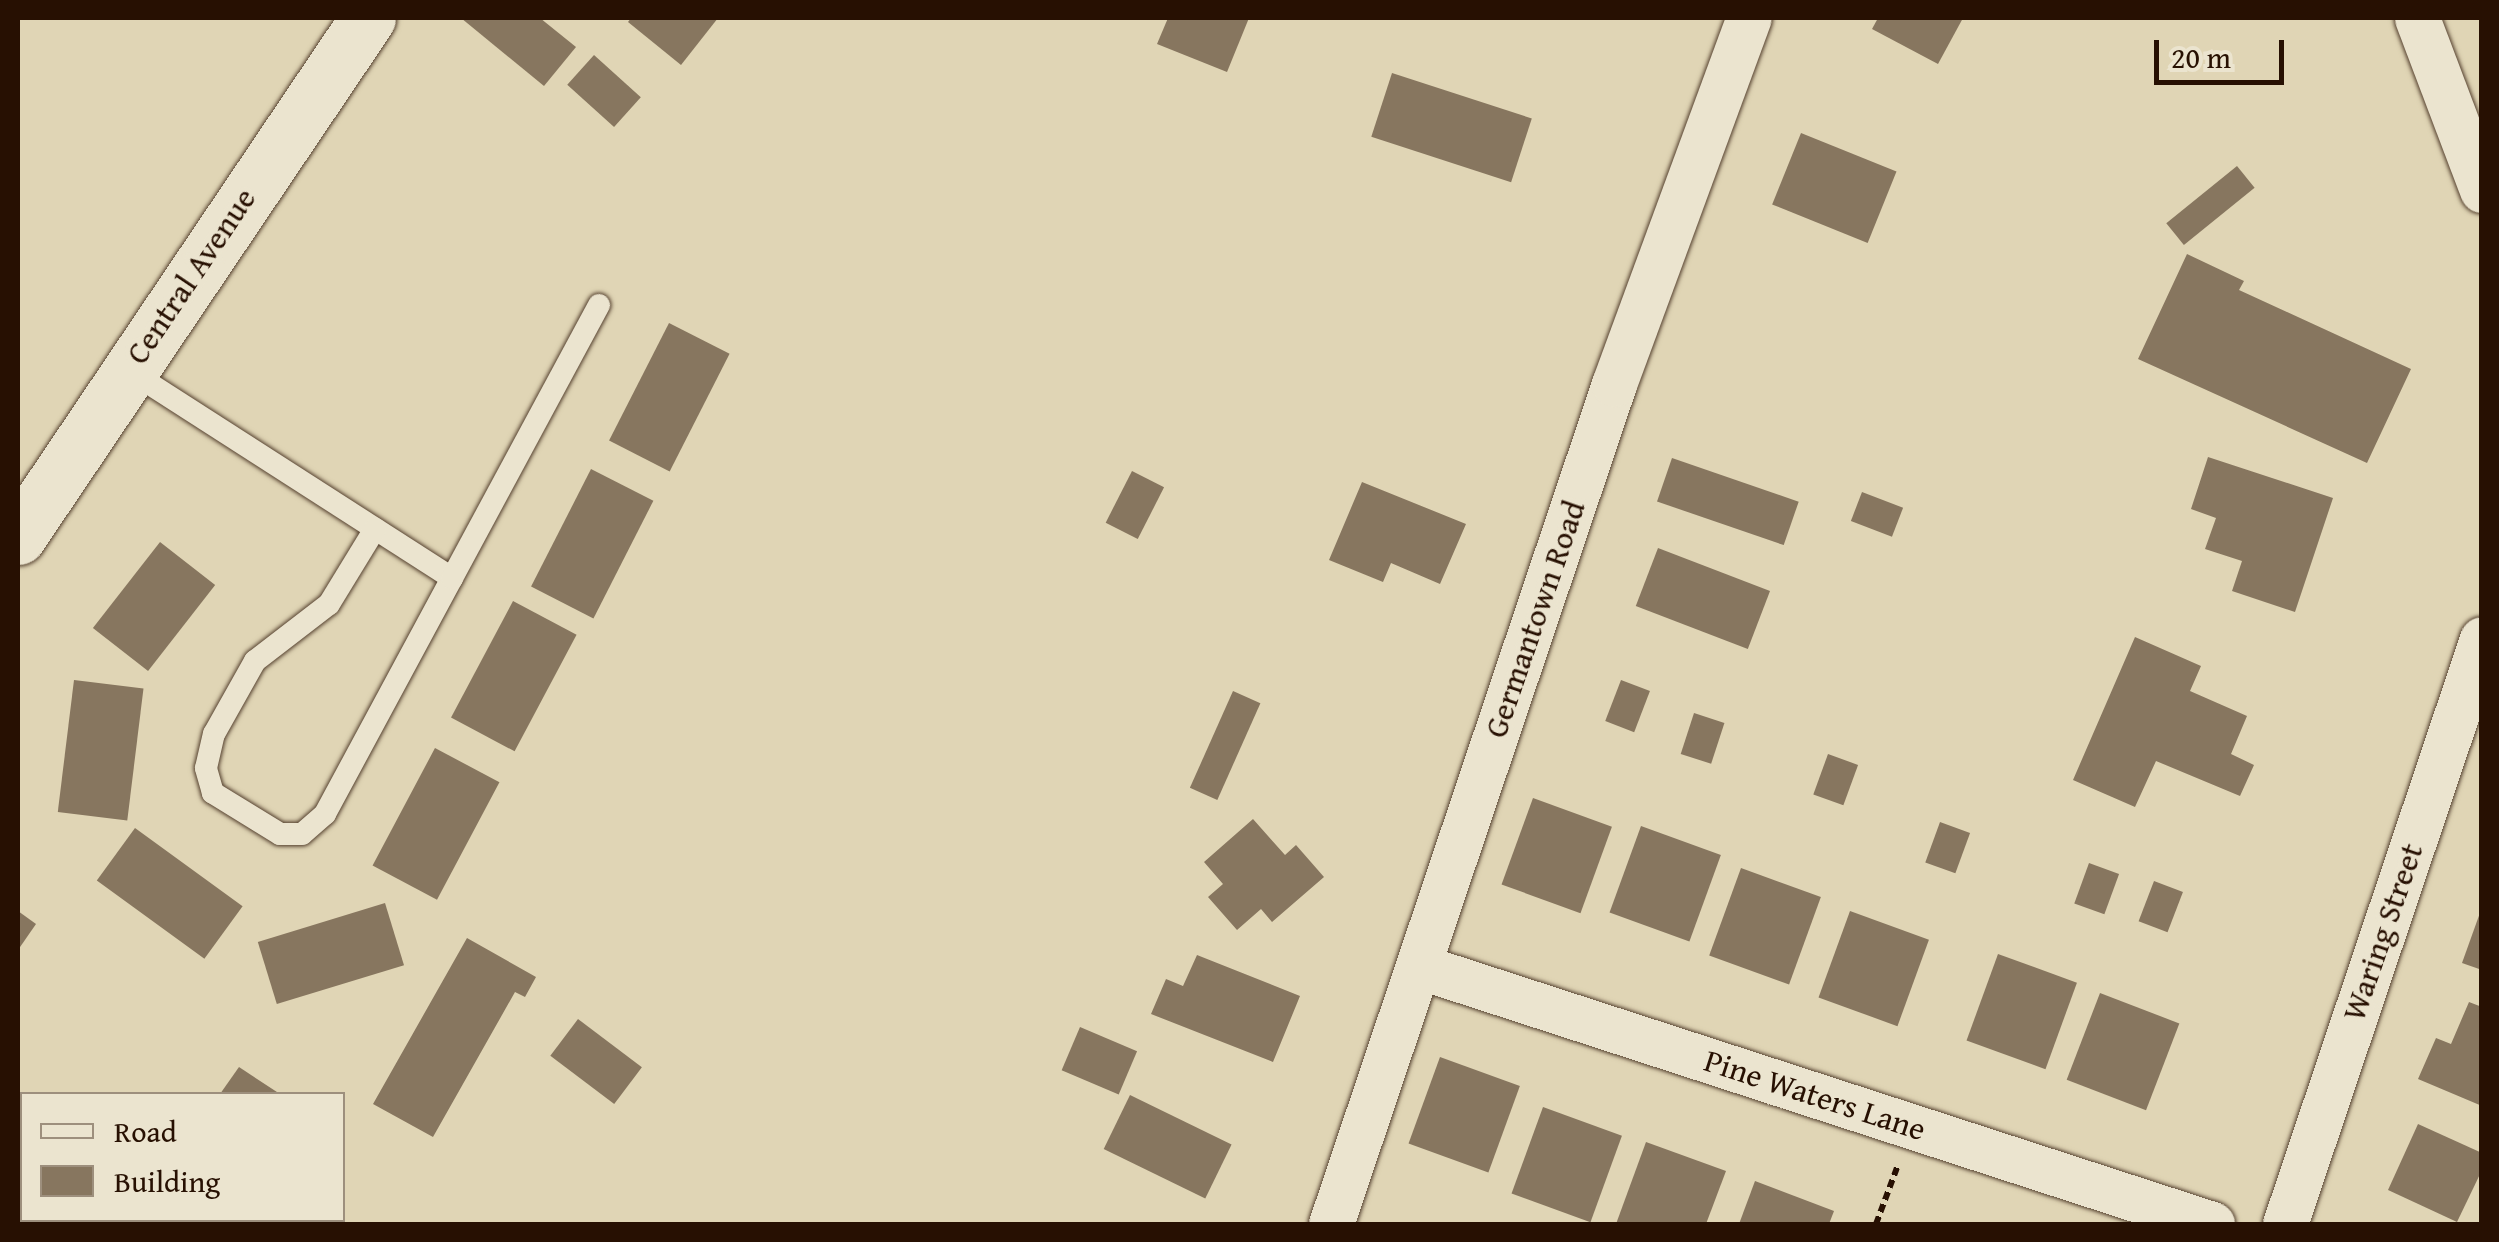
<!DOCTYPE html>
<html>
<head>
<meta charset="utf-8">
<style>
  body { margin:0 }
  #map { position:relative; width:2499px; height:1242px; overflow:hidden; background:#e0d5b5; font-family:"Gentium Book Plus",serif }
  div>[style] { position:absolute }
  .building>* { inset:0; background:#87765f; transform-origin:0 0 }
  .path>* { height:6px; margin-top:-3px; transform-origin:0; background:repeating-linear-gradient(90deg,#271002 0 8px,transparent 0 13px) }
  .roads { filter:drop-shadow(0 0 2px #55412f) drop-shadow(0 0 2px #55412f) }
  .lane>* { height:22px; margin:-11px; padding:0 11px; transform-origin:11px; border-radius:11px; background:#ebe4cf }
  .street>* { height:45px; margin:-22.5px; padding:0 22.5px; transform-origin:22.5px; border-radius:22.5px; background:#ebe4cf }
  .secondary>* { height:55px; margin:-27.5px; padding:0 27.5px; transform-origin:27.5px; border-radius:27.5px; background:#ebe4cf }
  span { translate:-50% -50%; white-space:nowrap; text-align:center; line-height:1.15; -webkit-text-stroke:10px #ebe4cf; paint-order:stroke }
  .street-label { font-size:32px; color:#271002 }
  .frame { position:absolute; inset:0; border:20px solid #271002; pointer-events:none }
  .legend { position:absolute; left:20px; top:1092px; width:325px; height:130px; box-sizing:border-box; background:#ebe4cf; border:2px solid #9d8f7d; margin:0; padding:12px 18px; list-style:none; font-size:30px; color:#271002 }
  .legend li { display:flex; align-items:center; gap:20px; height:50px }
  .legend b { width:50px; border:2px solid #9d8f7d }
  .scale { position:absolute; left:2154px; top:40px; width:130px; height:45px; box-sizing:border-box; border:5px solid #271002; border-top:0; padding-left:12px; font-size:30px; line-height:35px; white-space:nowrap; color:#271002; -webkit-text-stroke:8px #ebe4cf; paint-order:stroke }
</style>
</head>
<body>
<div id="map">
  <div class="building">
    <div style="clip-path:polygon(461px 18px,540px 18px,576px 47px,544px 86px)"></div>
    <div style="clip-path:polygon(631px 18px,718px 18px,681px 65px,628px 22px)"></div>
    <div style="clip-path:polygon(1168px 18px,1249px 18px,1227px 72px,1157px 44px)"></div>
    <div style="clip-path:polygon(1878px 18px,1963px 18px,1938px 64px,1872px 29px)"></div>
    <div style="left:594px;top:55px;width:63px;height:40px;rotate:42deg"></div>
    <div style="left:1392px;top:73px;width:147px;height:67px;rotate:18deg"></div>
    <div style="left:1801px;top:133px;width:103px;height:77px;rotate:22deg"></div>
    <div style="left:2237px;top:166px;width:28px;height:91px;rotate:51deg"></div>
    <div style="clip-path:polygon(2187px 254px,2244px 281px,2239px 290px,2411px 369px,2367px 463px,2138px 359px)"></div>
    <div style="left:669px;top:323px;width:68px;height:132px;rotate:27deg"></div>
    <div style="clip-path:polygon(2208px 457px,2333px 498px,2295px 612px,2232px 591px,2242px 561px,2205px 549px,2216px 518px,2191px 509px)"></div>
    <div style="left:1672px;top:458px;width:134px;height:46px;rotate:19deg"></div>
    <div style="left:591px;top:469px;width:70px;height:132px;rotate:27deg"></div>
    <div style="left:1132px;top:471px;width:36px;height:58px;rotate:27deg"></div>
    <div style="clip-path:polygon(1362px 482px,1466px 524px,1440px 584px,1391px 563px,1383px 582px,1329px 560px)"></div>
    <div style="left:1862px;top:492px;width:44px;height:31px;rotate:21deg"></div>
    <div style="left:160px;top:542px;width:70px;height:109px;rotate:38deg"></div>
    <div style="left:1658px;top:548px;width:120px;height:62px;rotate:21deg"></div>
    <div style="left:513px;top:601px;width:72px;height:132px;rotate:28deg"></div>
    <div style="clip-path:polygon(2135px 637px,2201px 666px,2190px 691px,2247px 716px,2231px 754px,2254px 765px,2240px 796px,2156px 761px,2135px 807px,2073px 780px)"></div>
    <div style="left:74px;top:680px;width:70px;height:133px;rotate:7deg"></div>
    <div style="left:1621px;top:680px;width:31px;height:44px;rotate:21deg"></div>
    <div style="left:1233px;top:691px;width:30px;height:106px;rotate:24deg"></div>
    <div style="left:1694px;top:713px;width:32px;height:43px;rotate:18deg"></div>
    <div style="left:435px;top:748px;width:73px;height:133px;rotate:28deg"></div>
    <div style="left:1828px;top:754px;width:32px;height:43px;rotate:20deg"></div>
    <div style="left:1533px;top:798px;width:84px;height:92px;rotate:20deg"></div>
    <div style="clip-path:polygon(1253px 819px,1285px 855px,1296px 845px,1324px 877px,1272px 922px,1261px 909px,1237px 930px,1208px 897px,1223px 884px,1204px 862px)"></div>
    <div style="left:1940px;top:822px;width:32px;height:43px;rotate:20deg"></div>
    <div style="left:1641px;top:826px;width:85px;height:92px;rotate:20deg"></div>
    <div style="left:135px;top:828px;width:133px;height:65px;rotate:36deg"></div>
    <div style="left:2089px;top:863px;width:32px;height:43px;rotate:20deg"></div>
    <div style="left:1741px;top:868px;width:85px;height:93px;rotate:20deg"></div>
    <div style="left:2154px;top:881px;width:31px;height:43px;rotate:21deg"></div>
    <div style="left:385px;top:903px;width:65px;height:133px;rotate:73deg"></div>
    <div style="clip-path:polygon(2481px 910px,2482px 910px,2482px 970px,2462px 963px)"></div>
    <div style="clip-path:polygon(18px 911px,36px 924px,18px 950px)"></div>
    <div style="left:1850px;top:911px;width:84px;height:92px;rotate:20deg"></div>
    <div style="clip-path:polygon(467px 938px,536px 977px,525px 997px,515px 992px,433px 1137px,373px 1104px)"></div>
    <div style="left:1998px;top:954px;width:84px;height:92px;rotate:20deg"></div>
    <div style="clip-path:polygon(1197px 955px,1300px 996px,1273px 1062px,1151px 1014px,1166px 979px,1183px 986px)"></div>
    <div style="left:2100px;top:993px;width:85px;height:93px;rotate:21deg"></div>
    <div style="clip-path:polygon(2469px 1002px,2482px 1007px,2482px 1106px,2418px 1079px,2436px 1038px,2451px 1044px)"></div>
    <div style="left:578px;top:1019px;width:80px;height:46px;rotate:37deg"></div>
    <div style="left:1080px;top:1027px;width:62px;height:47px;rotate:23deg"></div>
    <div style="left:1440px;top:1057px;width:85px;height:92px;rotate:20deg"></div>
    <div style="clip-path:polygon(239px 1067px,280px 1094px,220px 1094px)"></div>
    <div style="left:1130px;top:1095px;width:113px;height:60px;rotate:26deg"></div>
    <div style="left:1543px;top:1107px;width:84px;height:92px;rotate:20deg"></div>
    <div style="clip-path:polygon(2418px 1124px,2482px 1153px,2482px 1170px,2457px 1222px,2388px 1190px)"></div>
    <div style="clip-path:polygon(1646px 1142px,1726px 1171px,1706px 1224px,1616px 1224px)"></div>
    <div style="clip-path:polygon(1755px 1181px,1834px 1211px,1829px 1224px,1739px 1224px)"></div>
  </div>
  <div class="path">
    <div style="left:1876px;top:1224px;width:63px;rotate:-69.6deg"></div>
  </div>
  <div class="roads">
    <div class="lane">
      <div style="left:128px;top:370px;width:385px;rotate:32.7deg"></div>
      <div style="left:452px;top:578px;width:268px;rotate:118.3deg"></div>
      <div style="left:325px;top:814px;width:30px;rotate:139deg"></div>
      <div style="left:302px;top:834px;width:22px;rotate:180deg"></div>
      <div style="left:280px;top:834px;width:79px;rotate:-148.5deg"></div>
      <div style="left:213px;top:793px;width:26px;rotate:-106deg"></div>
      <div style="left:206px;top:768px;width:35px;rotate:-77deg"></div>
      <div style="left:214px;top:734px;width:84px;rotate:-60.7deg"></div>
      <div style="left:255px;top:661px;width:93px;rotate:-37.6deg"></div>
      <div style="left:329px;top:604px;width:88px;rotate:-58.5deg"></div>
      <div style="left:452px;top:578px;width:310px;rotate:-61.7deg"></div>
    </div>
    <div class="street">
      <div style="left:2417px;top:18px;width:184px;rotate:69.3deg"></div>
      <div style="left:1418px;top:966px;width:835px;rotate:18deg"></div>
      <div style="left:1331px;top:1224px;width:886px;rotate:-71.38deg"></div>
      <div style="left:1614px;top:384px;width:390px;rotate:-69.8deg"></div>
      <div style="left:2285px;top:1224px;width:617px;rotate:-71.39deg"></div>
    </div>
    <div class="secondary">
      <div style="left:18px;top:537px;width:626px;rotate:-56.01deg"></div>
    </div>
  </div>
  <div class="street-label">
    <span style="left:191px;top:276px;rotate:-56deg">Central Avenue</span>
    <span style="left:1535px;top:619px;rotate:-71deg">Germantown Road</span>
    <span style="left:2383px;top:932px;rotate:-71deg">Waring Street</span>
    <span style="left:1815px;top:1095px;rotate:18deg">Pine Waters Lane</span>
  </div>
  <div class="frame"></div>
  <ul class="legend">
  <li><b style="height:12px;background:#ebe4cf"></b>Road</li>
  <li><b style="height:28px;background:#87765f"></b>Building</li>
  </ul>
  <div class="scale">20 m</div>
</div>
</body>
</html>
